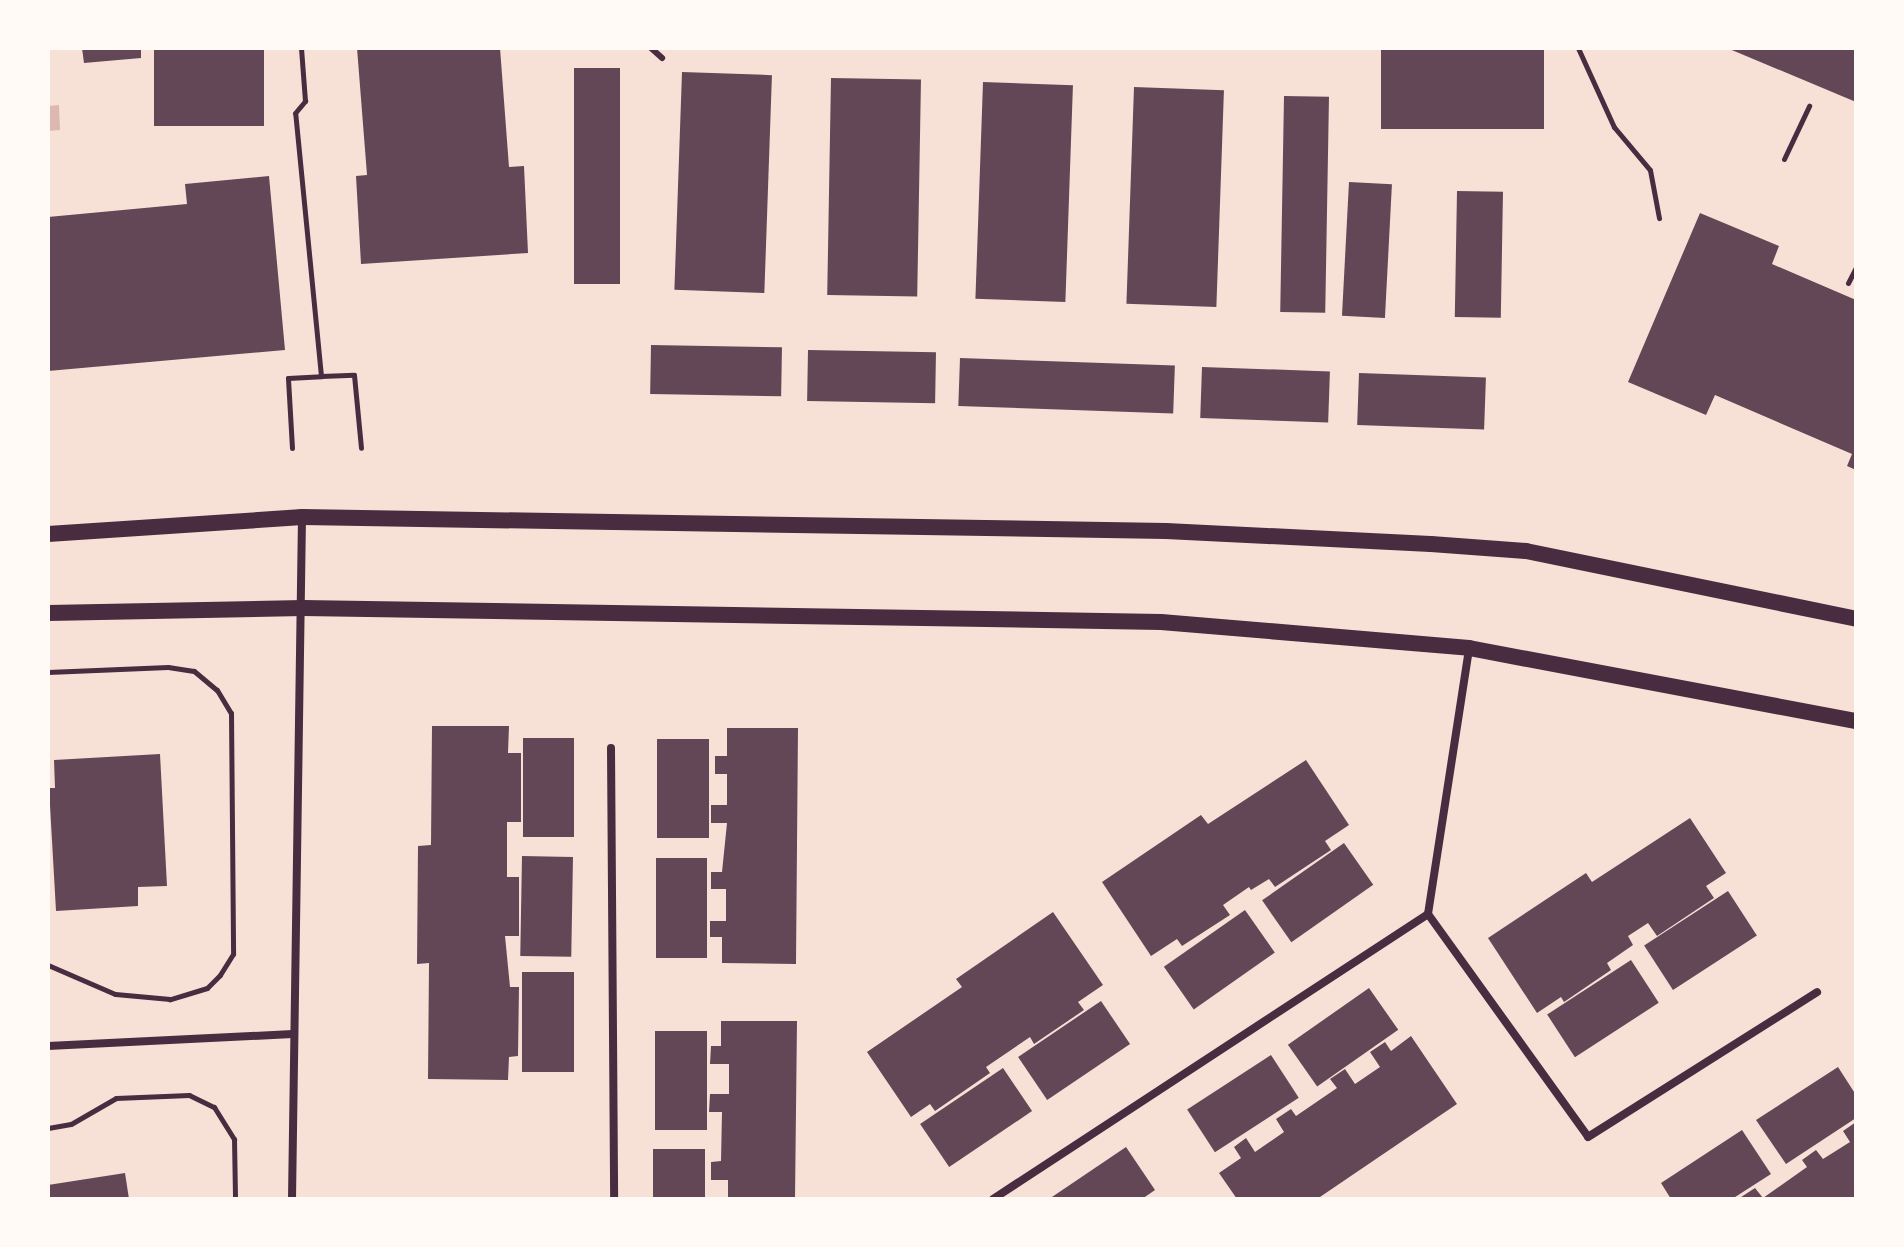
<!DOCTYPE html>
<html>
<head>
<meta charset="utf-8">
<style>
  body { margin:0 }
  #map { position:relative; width:1904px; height:1247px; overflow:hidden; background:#f7e1d7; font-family:Roboto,sans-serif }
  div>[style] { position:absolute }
  .water>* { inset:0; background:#dcb8b0 }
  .building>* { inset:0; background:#644757; transform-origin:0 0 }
  .path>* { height:5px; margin:-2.5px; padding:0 2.5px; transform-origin:2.5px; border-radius:2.5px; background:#4a2c40 }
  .service>* { height:6px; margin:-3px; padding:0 3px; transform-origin:3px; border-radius:3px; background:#4a2c40 }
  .minor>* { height:8px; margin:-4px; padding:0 4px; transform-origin:4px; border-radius:4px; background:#4a2c40 }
  .secondary>* { height:16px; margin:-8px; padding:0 8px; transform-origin:8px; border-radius:8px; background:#4a2c40 }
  span { translate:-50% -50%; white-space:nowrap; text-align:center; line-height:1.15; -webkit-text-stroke:8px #fffaf5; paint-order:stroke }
  .frame { position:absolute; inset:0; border:50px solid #fffaf5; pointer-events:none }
</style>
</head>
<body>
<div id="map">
  <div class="water">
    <div style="clip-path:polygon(48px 96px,49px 106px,59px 105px,60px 130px,48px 131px)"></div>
  </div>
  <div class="building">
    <div style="clip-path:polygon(82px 48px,141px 48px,141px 58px,84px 63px)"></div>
    <div style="left:154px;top:48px;width:110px;height:78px"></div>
    <div style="clip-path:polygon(357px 48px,500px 48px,509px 167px,524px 166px,528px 253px,361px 264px,356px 176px,367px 175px)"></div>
    <div style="left:1381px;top:48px;width:163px;height:81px"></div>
    <div style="clip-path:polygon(1727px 48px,1856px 48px,1856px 102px)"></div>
    <div style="left:574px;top:68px;width:46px;height:216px"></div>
    <div style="left:682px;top:72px;width:90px;height:218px;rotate:2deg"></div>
    <div style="left:831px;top:78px;width:90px;height:217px;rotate:1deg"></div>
    <div style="left:983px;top:82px;width:90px;height:217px;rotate:2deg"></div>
    <div style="left:1134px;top:87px;width:90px;height:217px;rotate:2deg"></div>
    <div style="left:1284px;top:96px;width:45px;height:216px;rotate:1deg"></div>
    <div style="clip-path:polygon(269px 176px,285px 350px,48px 371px,48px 217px,187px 204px,185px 184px)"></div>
    <div style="left:1349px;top:182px;width:43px;height:134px;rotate:3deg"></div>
    <div style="left:1457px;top:191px;width:46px;height:126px;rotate:1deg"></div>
    <div style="clip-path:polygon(1700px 213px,1779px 246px,1772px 264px,1856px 300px,1856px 470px,1847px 466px,1852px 454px,1715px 395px,1706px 415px,1628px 382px)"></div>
    <div style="left:651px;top:345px;width:131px;height:49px;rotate:1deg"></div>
    <div style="left:808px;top:350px;width:128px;height:51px;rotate:1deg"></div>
    <div style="left:960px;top:358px;width:215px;height:48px;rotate:2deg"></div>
    <div style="left:1202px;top:367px;width:128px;height:51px;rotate:2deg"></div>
    <div style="left:1359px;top:373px;width:127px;height:52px;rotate:2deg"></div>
    <div style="clip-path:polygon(432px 726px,509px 726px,508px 753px,521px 753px,521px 822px,507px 822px,507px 877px,519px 877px,519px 936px,505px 936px,510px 987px,519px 987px,518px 1056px,509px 1057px,508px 1080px,428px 1079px,429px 963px,417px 964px,418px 846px,431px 845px)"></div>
    <div style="clip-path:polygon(727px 728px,798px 728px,796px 964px,722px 963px,722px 937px,710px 937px,710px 921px,726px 921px,726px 889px,711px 889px,711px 872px,722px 872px,727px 823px,711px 823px,711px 805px,727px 805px,727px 774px,715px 774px,715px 756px,727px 756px)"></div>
    <div style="left:523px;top:738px;width:51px;height:99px"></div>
    <div style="left:657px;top:739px;width:52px;height:99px"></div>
    <div style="clip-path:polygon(160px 754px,167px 886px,138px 887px,138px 906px,56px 911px,49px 788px,55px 788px,54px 760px)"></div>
    <div style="clip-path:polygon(1306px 760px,1349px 825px,1325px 841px,1331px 850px,1275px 887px,1269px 879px,1251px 890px,1249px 887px,1223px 905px,1230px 915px,1182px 946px,1177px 939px,1151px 956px,1102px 882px,1201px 815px,1208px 824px)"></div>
    <div style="clip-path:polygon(1690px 818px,1726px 873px,1706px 886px,1714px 898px,1657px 936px,1648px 923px,1628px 936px,1633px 945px,1607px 963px,1611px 970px,1564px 1002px,1561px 997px,1537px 1013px,1488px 938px,1586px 873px,1592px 882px)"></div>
    <div style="left:1344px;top:843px;width:51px;height:100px;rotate:55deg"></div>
    <div style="left:522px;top:856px;width:51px;height:100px;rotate:1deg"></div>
    <div style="left:656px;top:858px;width:51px;height:100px"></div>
    <div style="left:1728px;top:891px;width:53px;height:100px;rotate:57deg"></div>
    <div style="left:1245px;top:910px;width:52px;height:99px;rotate:55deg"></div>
    <div style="clip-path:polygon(1053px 912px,1103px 985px,1078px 1002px,1084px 1010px,1034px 1044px,1030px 1037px,986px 1067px,990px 1073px,935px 1111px,930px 1104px,911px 1117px,867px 1052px,962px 987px,956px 979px)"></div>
    <div style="left:1631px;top:960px;width:51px;height:100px;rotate:57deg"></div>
    <div style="left:522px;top:972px;width:52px;height:100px"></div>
    <div style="left:1369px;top:988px;width:51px;height:99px;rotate:55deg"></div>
    <div style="left:1101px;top:1001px;width:52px;height:100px;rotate:56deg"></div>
    <div style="clip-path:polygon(721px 1021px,797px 1021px,795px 1199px,728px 1199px,728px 1180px,711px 1180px,711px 1162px,721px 1161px,722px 1112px,709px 1112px,710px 1094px,729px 1094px,729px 1064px,710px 1064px,711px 1046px,721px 1046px)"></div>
    <div style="left:655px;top:1031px;width:52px;height:99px"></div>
    <div style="clip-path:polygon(1411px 1036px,1457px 1104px,1317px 1199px,1237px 1199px,1219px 1173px,1241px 1158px,1234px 1147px,1246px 1138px,1255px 1152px,1284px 1132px,1276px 1119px,1291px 1109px,1296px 1116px,1337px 1088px,1330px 1079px,1345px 1069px,1355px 1084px,1380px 1067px,1370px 1052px,1385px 1042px,1391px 1051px)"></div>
    <div style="left:1271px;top:1055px;width:51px;height:100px;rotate:57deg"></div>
    <div style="clip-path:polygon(1838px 1067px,1856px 1095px,1856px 1118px,1786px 1164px,1756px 1120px)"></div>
    <div style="left:1003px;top:1068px;width:52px;height:100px;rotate:56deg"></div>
    <div style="clip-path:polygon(1856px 1122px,1856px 1199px,1738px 1199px,1755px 1188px,1763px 1198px,1807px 1167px,1802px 1160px,1816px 1150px,1823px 1159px,1850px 1142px,1843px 1131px)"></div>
    <div style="clip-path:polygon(1742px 1130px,1771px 1174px,1732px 1199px,1671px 1199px,1661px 1183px)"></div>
    <div style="clip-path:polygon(1126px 1147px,1155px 1190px,1142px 1199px,1049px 1199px)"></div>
    <div style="left:653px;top:1149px;width:52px;height:50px"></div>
    <div style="clip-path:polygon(125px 1173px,129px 1199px,50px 1199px,48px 1185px)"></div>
  </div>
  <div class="path">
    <div style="left:1578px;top:48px;width:87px;rotate:65.5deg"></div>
    <div style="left:1614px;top:127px;width:56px;rotate:50.1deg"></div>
    <div style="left:1650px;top:170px;width:49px;rotate:79.4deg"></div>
    <div style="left:1784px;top:159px;width:59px;rotate:-64.7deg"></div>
    <div style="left:1848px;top:283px;width:18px;rotate:-63deg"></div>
    <div style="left:321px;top:376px;width:33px;rotate:-2deg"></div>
    <div style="left:354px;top:375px;width:73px;rotate:84.5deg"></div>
    <div style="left:292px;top:448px;width:70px;rotate:-93.3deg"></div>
    <div style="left:288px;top:378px;width:33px;rotate:-3deg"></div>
    <div style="left:321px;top:376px;width:264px;rotate:-95.6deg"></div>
    <div style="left:295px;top:113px;width:16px;rotate:-50deg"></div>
    <div style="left:305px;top:101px;width:53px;rotate:-94.3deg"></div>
    <div style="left:48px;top:672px;width:120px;rotate:-2.4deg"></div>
    <div style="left:168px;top:667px;width:26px;rotate:9deg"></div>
    <div style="left:194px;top:671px;width:30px;rotate:40deg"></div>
    <div style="left:217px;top:690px;width:27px;rotate:59deg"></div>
    <div style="left:231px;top:713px;width:241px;rotate:89.5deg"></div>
    <div style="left:233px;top:954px;width:25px;rotate:122deg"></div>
    <div style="left:220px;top:975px;width:18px;rotate:135deg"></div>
    <div style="left:207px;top:988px;width:39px;rotate:163deg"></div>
    <div style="left:170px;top:999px;width:55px;rotate:-174.8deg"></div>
    <div style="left:115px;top:994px;width:73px;rotate:-156.6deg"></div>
    <div style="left:48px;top:1128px;width:23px;rotate:-10deg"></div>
    <div style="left:71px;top:1124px;width:52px;rotate:-30deg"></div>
    <div style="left:116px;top:1098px;width:73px;rotate:-2.4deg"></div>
    <div style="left:189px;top:1095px;width:28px;rotate:26deg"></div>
    <div style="left:214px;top:1107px;width:38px;rotate:58deg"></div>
    <div style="left:234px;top:1139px;width:60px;rotate:89deg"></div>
  </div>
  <div class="service">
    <div style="left:651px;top:48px;width:15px;rotate:42deg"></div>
  </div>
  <div class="minor">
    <div style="left:611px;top:748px;width:451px;rotate:89.6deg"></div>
    <div style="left:1428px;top:914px;width:274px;rotate:54.3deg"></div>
    <div style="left:1588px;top:1137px;width:271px;rotate:-32.3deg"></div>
    <div style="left:48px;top:1046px;width:245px;rotate:-2.8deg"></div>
    <div style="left:292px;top:1199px;width:682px;rotate:-89.16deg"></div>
    <div style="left:993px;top:1199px;width:520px;rotate:-33.23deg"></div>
    <div style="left:1428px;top:914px;width:269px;rotate:-81.2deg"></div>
  </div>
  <div class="secondary">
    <div style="left:48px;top:534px;width:255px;rotate:-3.8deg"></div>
    <div style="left:302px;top:517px;width:864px;rotate:0.93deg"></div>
    <div style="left:1166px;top:531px;width:265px;rotate:2.8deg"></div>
    <div style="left:1431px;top:544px;width:95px;rotate:4.2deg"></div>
    <div style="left:1526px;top:551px;width:337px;rotate:11.6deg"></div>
    <div style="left:48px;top:613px;width:255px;rotate:-1.1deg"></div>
    <div style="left:303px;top:608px;width:858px;rotate:0.93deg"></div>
    <div style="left:1161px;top:622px;width:309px;rotate:4.8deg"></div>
    <div style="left:1469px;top:648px;width:394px;rotate:10.7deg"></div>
  </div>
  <div class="frame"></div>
</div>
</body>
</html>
